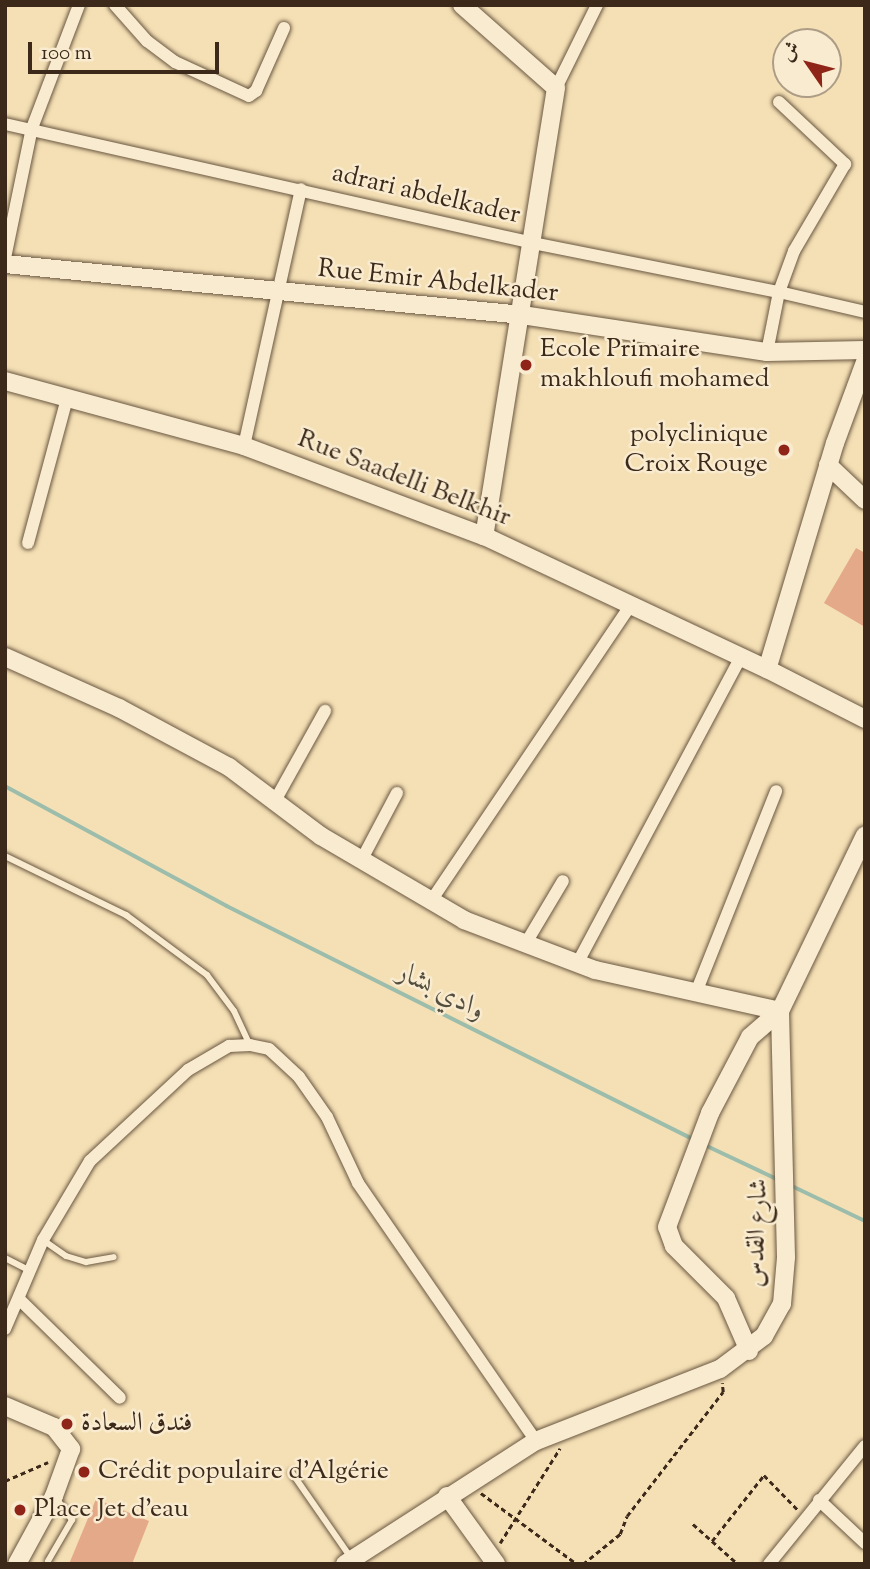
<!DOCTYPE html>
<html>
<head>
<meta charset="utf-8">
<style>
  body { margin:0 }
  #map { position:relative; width:870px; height:1569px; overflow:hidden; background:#f5e0b5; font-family:"Sorts Mill Goudy",Amiri,serif }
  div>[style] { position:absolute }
  .stream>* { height:3.5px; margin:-1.75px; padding:0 1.75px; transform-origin:1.75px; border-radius:1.75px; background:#9cbdab }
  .building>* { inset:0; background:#e4a989 }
  .path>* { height:2.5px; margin-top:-1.25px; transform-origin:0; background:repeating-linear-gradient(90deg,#3c291a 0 5px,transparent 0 8.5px) }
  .roads { filter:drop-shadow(0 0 2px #6a5741) drop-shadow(0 0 2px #6a5741) }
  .lane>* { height:6px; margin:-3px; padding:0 3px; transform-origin:3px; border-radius:3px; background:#f8ebcf }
  .street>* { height:12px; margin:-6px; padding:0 6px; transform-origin:6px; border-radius:6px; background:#f8ebcf }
  .secondary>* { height:18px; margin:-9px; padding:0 9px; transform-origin:9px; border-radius:9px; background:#f8ebcf }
  .dots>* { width:19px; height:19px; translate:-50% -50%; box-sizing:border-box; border:4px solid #f8ebcf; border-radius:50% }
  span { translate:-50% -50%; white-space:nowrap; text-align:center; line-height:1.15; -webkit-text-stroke:5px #f8ebcf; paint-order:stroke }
  .street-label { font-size:26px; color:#3c291a }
  .poi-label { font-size:26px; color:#3c291a }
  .left { translate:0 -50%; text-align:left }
  .right { translate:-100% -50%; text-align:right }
  .water-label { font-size:28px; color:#544e3e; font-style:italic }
  .frame { position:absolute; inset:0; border:7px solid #3c291a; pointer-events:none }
  .north { position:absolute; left:772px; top:28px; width:70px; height:70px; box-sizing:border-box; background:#f8ebcf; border:2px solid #ad9d87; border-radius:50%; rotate:305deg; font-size:19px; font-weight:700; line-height:28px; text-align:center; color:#3c291a }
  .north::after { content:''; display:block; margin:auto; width:24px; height:32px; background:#8f2418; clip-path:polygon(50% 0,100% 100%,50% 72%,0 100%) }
  .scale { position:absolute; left:28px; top:42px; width:191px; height:32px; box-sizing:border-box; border:4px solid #3c291a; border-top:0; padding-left:9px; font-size:21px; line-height:24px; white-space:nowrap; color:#3c291a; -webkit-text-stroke:5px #f8ebcf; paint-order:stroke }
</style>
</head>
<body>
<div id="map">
  <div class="stream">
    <div style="left:5px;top:786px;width:252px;rotate:28.4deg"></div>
    <div style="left:227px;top:906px;width:523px;rotate:26.57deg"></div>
    <div style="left:705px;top:1145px;width:80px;rotate:25.3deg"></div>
    <div style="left:790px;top:1185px;width:83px;rotate:25.6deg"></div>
  </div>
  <div class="building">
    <div style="clip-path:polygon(856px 548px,865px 553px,865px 627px,824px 603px)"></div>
    <div style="clip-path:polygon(96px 1499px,149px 1521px,132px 1564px,69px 1564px)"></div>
  </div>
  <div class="path">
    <div style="left:5px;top:1481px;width:47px;rotate:-23.8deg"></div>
    <div style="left:481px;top:1493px;width:119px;rotate:36.5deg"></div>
    <div style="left:693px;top:1524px;width:60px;rotate:41.6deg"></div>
    <div style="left:712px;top:1541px;width:84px;rotate:-51.8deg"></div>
    <div style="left:764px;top:1475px;width:49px;rotate:45.8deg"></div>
    <div style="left:500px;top:1543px;width:112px;rotate:-57.7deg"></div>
    <div style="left:583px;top:1564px;width:48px;rotate:-39deg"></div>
    <div style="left:620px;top:1534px;width:19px;rotate:-69deg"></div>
    <div style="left:627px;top:1516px;width:157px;rotate:-52.3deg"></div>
    <div style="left:723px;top:1392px;width:9px;rotate:-96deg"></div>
  </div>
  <div class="roads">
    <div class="lane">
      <div style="left:5px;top:856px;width:135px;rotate:26deg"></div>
      <div style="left:126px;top:915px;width:101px;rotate:36.5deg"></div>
      <div style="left:207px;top:975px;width:45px;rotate:53.1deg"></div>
      <div style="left:234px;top:1011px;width:38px;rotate:65deg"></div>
      <div style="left:43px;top:1240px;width:28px;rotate:35deg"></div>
      <div style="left:66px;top:1256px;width:21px;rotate:17deg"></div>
      <div style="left:86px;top:1262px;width:28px;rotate:-10deg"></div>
      <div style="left:5px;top:1258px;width:28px;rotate:27deg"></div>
      <div style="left:292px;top:1473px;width:103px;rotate:55.2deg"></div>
      <div style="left:48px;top:1561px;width:48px;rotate:-59.7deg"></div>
      <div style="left:72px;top:1520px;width:29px;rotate:-126deg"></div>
    </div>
    <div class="street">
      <div style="left:115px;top:5px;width:48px;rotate:48.4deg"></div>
      <div style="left:147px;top:41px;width:35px;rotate:37deg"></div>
      <div style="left:175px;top:62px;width:81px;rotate:24.7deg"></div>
      <div style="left:249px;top:96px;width:9px;rotate:-36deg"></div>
      <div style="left:256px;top:91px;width:69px;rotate:-66deg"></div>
      <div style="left:556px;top:88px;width:93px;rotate:-63.7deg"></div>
      <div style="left:779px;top:102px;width:91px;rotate:43.2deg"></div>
      <div style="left:845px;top:164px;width:101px;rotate:120.4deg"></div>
      <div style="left:794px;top:251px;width:44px;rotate:110.1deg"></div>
      <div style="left:779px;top:292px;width:88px;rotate:13.1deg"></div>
      <div style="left:5px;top:124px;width:541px;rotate:12.7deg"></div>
      <div style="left:533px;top:243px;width:251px;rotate:11.3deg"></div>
      <div style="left:779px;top:292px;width:61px;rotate:101.3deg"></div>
      <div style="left:5px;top:258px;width:133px;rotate:-78.3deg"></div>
      <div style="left:32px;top:128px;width:132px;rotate:-69.1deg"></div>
      <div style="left:244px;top:446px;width:263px;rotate:-77.5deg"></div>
      <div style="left:28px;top:543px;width:150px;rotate:-74.9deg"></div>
      <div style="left:276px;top:799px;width:101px;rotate:-60.9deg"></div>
      <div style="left:361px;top:861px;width:77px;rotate:-62.1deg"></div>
      <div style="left:431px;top:901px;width:357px;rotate:-56deg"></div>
      <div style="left:526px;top:943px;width:72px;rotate:-59.2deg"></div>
      <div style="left:578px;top:962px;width:346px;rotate:-61.9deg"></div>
      <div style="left:697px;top:990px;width:214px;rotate:-68.3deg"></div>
      <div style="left:19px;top:1299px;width:141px;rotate:44.4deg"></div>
      <div style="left:5px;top:1329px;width:97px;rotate:-66.9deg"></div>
      <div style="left:43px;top:1240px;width:92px;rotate:-59.3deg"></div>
      <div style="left:90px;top:1161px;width:134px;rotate:-42.9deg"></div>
      <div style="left:188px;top:1070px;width:48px;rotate:-30.3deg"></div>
      <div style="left:229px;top:1046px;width:21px;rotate:-3deg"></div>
      <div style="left:250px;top:1045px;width:19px;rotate:12deg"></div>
      <div style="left:269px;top:1049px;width:41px;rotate:43deg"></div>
      <div style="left:299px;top:1077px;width:49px;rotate:55deg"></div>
      <div style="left:327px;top:1117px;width:73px;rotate:64.8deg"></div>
      <div style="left:358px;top:1183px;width:313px;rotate:55.4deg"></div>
      <div style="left:819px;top:1500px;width:63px;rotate:43.1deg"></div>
      <div style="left:769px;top:1564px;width:152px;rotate:-50.9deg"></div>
    </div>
    <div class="secondary">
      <div style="left:462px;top:5px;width:125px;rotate:41.4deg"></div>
      <div style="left:556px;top:88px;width:454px;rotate:99.1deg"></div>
      <div style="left:5px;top:264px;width:520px;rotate:5.63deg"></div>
      <div style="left:522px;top:315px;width:248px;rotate:8.6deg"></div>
      <div style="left:767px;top:352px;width:98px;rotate:-1.2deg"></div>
      <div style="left:865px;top:362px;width:86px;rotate:110.3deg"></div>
      <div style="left:835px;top:443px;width:236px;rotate:106.7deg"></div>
      <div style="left:767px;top:669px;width:110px;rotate:27deg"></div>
      <div style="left:5px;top:381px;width:248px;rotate:15.2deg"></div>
      <div style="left:244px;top:446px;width:256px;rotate:20.6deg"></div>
      <div style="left:484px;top:536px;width:313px;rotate:25.2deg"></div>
      <div style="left:828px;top:465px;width:51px;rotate:43.4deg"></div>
      <div style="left:5px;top:657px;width:125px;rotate:24.1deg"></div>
      <div style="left:119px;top:708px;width:125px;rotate:28.2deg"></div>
      <div style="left:229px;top:767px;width:115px;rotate:36.9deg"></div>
      <div style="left:321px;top:836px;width:166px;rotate:30.4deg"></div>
      <div style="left:464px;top:920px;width:140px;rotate:20.9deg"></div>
      <div style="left:595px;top:970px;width:189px;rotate:12.5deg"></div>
      <div style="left:749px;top:1351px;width:58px;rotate:-113.5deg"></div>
      <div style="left:726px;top:1298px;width:74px;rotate:-135deg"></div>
      <div style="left:674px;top:1246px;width:20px;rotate:-110deg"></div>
      <div style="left:667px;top:1227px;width:122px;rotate:-69.3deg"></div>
      <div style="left:710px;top:1113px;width:86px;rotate:-62.2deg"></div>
      <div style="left:750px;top:1037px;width:40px;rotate:-41deg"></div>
      <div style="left:5px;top:1406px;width:53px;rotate:23.2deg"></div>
      <div style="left:54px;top:1427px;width:28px;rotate:52deg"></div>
      <div style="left:71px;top:1449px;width:50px;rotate:109.9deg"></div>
      <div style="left:54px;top:1496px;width:77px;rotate:118.6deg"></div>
      <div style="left:447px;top:1496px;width:84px;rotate:54.2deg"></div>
      <div style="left:345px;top:1564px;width:227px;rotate:-32.8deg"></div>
      <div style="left:536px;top:1441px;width:198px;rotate:-21.4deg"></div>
      <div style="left:720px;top:1369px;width:55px;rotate:-36.9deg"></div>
      <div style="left:764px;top:1336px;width:37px;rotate:-61deg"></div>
      <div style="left:782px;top:1304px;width:47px;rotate:-85.1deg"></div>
      <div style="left:786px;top:1257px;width:246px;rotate:-91.4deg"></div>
      <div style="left:780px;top:1011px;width:195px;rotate:-64.2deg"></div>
    </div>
  </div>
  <div class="dots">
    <div style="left:526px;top:365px;background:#8f2418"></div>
    <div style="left:784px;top:450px;background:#8f2418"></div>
    <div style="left:67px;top:1424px;background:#8f2418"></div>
    <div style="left:84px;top:1472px;background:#8f2418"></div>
    <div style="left:20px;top:1510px;background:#8f2418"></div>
  </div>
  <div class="street-label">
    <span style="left:426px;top:195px;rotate:13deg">adrari abdelkader</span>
    <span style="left:438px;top:282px;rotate:6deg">Rue Emir Abdelkader</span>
    <span style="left:404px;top:479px;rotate:21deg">Rue Saadelli Belkhir</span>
    <span style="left:758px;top:1233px;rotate:-88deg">شارع القدس</span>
  </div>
  <div class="poi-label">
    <span class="left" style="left:540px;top:365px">Ecole Primaire<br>makhloufi mohamed</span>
    <span class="right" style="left:768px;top:450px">polyclinique<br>Croix Rouge</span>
    <span class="left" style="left:81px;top:1424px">فندق السعادة</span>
    <span class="left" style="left:98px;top:1472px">Crédit populaire d'Algérie</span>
    <span class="left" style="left:34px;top:1510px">Place Jet d'eau</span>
  </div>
  <div class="water-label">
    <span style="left:441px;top:992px;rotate:27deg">وادي بشار</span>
  </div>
  <div class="frame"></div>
  <div class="north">ش</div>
  <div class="scale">100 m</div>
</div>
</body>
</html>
